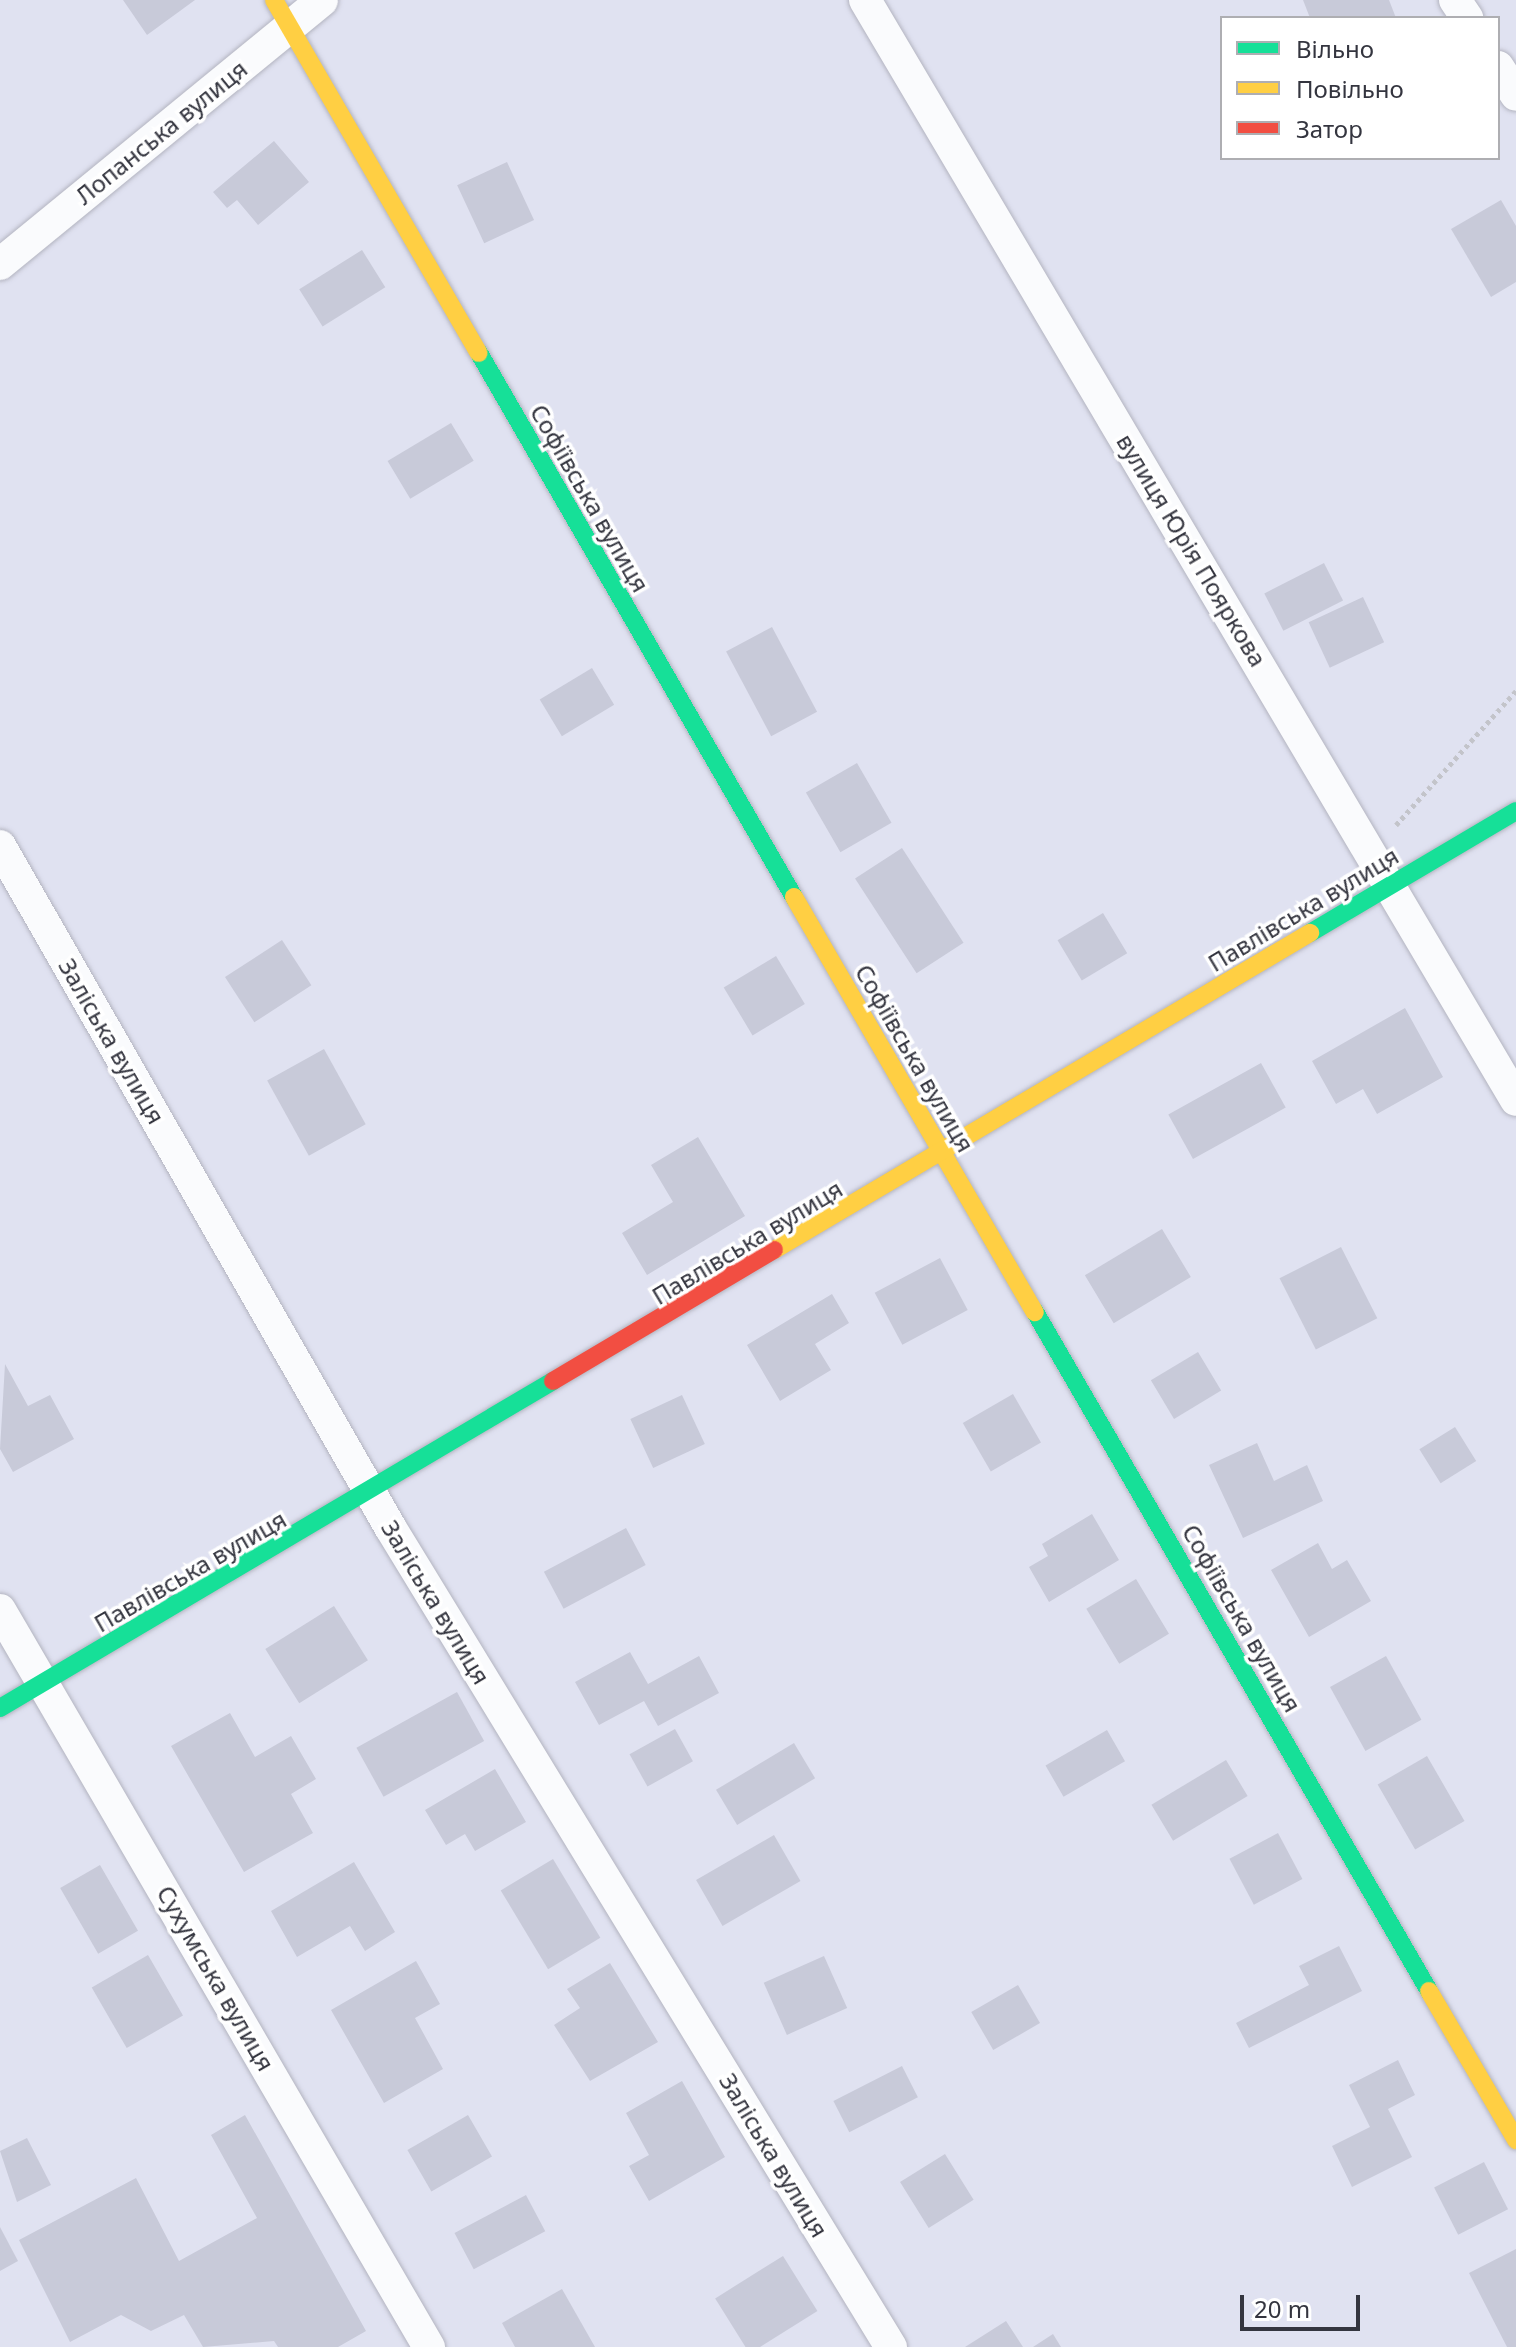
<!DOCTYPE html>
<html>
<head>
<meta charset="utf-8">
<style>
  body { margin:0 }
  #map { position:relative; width:1516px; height:2347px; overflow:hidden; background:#e0e2f1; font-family:"Noto Sans",sans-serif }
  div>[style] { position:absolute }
  .building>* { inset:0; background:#c8cad9; transform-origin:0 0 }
  .path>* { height:5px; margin-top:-2.5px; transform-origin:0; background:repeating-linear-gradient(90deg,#c3c4ca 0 4px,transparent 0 8px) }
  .roads { filter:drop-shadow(0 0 2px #b3b4c0) drop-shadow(0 0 2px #b3b4c0) }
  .street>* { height:32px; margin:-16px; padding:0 16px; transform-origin:16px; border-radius:16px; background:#fafbfd }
  .fast>* { height:18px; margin:-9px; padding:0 9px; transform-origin:9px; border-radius:9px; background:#16e098 }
  .slow>* { height:18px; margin:-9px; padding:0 9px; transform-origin:9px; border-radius:9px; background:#ffcf43 }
  .jam>* { height:18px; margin:-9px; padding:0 9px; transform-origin:9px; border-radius:9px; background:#f24e42 }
  span { translate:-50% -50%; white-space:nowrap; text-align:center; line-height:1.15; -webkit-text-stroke:7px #fff; paint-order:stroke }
  .street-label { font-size:24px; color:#34353f }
  .legend { position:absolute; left:1220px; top:16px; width:280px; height:144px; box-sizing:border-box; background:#fff; border:2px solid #aeaeb2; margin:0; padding:10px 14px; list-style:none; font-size:24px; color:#34353f }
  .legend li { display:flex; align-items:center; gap:16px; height:40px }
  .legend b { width:40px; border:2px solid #aeaeb2 }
  .scale { position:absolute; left:1240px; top:2295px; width:120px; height:36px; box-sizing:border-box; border:4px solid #34353f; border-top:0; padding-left:10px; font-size:24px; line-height:28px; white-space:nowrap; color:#34353f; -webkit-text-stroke:6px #fff; paint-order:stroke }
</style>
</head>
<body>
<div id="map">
  <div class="building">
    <div style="clip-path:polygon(123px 0,195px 0,147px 35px)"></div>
    <div style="clip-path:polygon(1303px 0,1389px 0,1396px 18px,1310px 18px)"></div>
    <div style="clip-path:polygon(274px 141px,309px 182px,258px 225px,237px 200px,227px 208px,213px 192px)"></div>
    <div style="left:507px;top:162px;width:64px;height:55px;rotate:65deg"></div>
    <div style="clip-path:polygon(1501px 200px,1516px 226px,1516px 282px,1491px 297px,1451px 229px)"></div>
    <div style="left:362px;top:250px;width:44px;height:74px;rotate:58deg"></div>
    <div style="left:451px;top:423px;width:44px;height:74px;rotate:59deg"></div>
    <div style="left:1324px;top:563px;width:42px;height:67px;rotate:63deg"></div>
    <div style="left:1363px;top:597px;width:50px;height:60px;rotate:65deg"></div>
    <div style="left:772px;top:627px;width:96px;height:52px;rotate:62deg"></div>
    <div style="left:592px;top:668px;width:43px;height:61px;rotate:59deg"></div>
    <div style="left:857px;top:763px;width:69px;height:59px;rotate:60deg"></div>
    <div style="left:902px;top:848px;width:113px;height:56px;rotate:57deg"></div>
    <div style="left:1103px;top:913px;width:47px;height:53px;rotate:59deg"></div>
    <div style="left:282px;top:940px;width:54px;height:68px;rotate:57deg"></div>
    <div style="left:776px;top:956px;width:56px;height:61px;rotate:59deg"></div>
    <div style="clip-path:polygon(1405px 1008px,1443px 1077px,1377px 1114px,1363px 1089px,1336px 1104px,1312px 1061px)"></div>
    <div style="left:324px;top:1049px;width:86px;height:65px;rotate:61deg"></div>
    <div style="left:1261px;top:1063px;width:51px;height:106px;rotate:61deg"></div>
    <div style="clip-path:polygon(698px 1137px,745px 1216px,647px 1275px,622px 1233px,673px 1202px,651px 1165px)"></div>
    <div style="left:1162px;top:1229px;width:56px;height:90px;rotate:59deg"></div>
    <div style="left:1341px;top:1247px;width:80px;height:69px;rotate:63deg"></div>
    <div style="left:940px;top:1258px;width:59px;height:74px;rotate:62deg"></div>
    <div style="clip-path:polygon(832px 1294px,849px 1323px,815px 1344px,831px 1370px,780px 1401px,747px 1345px)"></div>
    <div style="left:1198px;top:1352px;width:45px;height:55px;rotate:59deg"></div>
    <div style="clip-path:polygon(5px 1364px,28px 1406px,50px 1395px,74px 1439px,13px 1472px,0 1449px)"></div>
    <div style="left:1013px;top:1394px;width:56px;height:58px;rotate:60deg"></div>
    <div style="left:682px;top:1395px;width:54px;height:57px;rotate:65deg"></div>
    <div style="left:1455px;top:1427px;width:40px;height:42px;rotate:58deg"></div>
    <div style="clip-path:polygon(1257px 1443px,1274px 1481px,1307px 1465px,1323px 1501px,1243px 1538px,1209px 1465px)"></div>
    <div style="clip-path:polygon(1092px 1514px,1119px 1560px,1049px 1602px,1029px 1567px,1048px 1556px,1042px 1544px)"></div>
    <div style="left:626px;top:1528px;width:42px;height:93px;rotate:62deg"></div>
    <div style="clip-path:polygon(1318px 1543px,1332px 1569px,1347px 1560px,1371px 1601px,1309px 1637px,1271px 1570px)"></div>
    <div style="left:1136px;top:1579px;width:64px;height:58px;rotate:59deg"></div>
    <div style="left:334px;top:1606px;width:64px;height:81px;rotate:58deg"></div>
    <div style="clip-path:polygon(630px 1652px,648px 1684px,699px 1656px,719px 1693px,658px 1726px,644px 1701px,599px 1725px,575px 1682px)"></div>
    <div style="left:1386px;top:1656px;width:73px;height:64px;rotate:61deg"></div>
    <div style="left:457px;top:1692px;width:56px;height:115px;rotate:61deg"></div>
    <div style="clip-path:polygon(230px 1713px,255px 1757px,291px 1736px,316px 1779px,291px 1794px,313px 1833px,244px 1872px,171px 1746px)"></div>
    <div style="left:675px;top:1729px;width:37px;height:52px;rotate:61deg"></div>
    <div style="left:1107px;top:1730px;width:36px;height:71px;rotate:60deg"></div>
    <div style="left:794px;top:1743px;width:41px;height:91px;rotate:59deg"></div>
    <div style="left:1427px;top:1756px;width:75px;height:57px;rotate:60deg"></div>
    <div style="left:1226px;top:1760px;width:42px;height:87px;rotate:59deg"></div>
    <div style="clip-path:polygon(495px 1769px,526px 1822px,475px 1851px,465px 1834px,446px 1845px,425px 1810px)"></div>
    <div style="left:1278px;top:1833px;width:52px;height:55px;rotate:62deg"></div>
    <div style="left:774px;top:1835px;width:53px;height:90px;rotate:60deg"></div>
    <div style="left:553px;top:1859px;width:92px;height:61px;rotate:59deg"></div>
    <div style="clip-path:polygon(354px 1862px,395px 1932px,365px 1951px,350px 1926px,297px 1957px,271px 1911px)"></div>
    <div style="left:100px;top:1865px;width:76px;height:46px;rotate:60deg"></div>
    <div style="clip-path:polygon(1339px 1946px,1362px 1991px,1249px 2048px,1236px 2023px,1309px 1985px,1299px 1966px)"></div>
    <div style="left:148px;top:1955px;width:70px;height:65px;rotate:60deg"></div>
    <div style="left:824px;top:1956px;width:57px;height:66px;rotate:66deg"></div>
    <div style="clip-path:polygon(416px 1961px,440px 2004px,415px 2018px,443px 2069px,384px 2103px,331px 2010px)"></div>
    <div style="clip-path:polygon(610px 1963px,658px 2042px,590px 2081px,554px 2025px,580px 2008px,567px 1989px)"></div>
    <div style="left:1018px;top:1985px;width:44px;height:54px;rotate:60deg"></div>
    <div style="clip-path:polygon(1398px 2060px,1415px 2095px,1388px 2109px,1412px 2157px,1352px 2187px,1332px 2146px,1370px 2127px,1349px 2085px)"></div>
    <div style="left:902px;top:2066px;width:35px;height:77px;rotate:63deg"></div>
    <div style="clip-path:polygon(682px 2081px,725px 2157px,649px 2201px,629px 2166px,649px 2155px,626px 2113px)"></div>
    <div style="clip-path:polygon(245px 2115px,366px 2331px,338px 2347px,278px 2347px,274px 2341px,203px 2347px,184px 2315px,151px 2331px,121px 2315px,70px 2342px,19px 2240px,136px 2178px,179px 2261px,257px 2218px,211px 2135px)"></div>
    <div style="left:468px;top:2115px;width:48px;height:70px;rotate:60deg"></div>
    <div style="clip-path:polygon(27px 2138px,51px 2185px,17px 2202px,0 2151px)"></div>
    <div style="left:945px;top:2154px;width:54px;height:53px;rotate:58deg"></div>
    <div style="left:1484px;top:2162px;width:53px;height:56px;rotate:63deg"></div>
    <div style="left:526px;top:2195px;width:41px;height:81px;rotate:62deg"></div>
    <div style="clip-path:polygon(0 2227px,18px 2261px,0 2271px)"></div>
    <div style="clip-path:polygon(1516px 2249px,1516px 2347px,1507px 2347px,1469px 2273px)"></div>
    <div style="left:783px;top:2256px;width:65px;height:80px;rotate:58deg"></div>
    <div style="clip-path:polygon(562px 2289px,595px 2347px,515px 2347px,502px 2323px)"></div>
    <div style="clip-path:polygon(1006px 2321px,1023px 2347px,965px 2347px)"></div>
    <div style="clip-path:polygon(1053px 2334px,1061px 2347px,1033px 2347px)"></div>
  </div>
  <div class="path">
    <div style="left:1396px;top:825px;width:180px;rotate:-48.2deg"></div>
  </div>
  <div class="roads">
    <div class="street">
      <div style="left:865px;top:0;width:1278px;rotate:59.38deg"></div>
      <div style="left:1455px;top:0;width:22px;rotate:56deg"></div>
      <div style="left:1498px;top:67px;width:33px;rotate:57deg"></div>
      <div style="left:0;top:264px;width:416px;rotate:-39.3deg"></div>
      <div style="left:0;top:846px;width:785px;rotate:60.2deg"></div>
      <div style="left:390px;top:1527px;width:961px;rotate:58.58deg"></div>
      <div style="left:0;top:1610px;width:853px;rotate:59.8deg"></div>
    </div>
    <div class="fast">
      <div style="left:479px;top:353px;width:629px;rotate:59.93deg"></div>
      <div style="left:1310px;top:933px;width:239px;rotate:-30.6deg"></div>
      <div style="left:1035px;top:1312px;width:785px;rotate:59.87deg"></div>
      <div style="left:0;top:1708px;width:642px;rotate:-30.6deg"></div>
    </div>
    <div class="slow">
      <div style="left:274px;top:0;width:408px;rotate:59.9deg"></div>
      <div style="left:794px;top:897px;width:480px;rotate:59.9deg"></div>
      <div style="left:774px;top:1250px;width:623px;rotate:-30.6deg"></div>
      <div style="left:1429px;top:1991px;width:173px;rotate:59.7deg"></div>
    </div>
    <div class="jam">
      <div style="left:553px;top:1381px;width:257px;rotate:-30.7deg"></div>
    </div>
  </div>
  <div class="street-label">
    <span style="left:161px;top:132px;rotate:-39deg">Лопанська вулиця</span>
    <span style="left:590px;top:498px;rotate:60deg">Софіївська вулиця</span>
    <span style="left:1192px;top:550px;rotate:59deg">вулиця Юрія Пояркова</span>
    <span style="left:1303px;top:909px;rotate:-31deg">Павлівська вулиця</span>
    <span style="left:112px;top:1041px;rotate:60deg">Заліська вулиця</span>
    <span style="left:915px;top:1058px;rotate:60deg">Софіївська вулиця</span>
    <span style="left:747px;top:1242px;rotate:-31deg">Павлівська вулиця</span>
    <span style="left:190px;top:1571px;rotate:-30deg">Павлівська вулиця</span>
    <span style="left:436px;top:1602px;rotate:59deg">Заліська вулиця</span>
    <span style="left:1242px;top:1618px;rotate:60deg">Софіївська вулиця</span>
    <span style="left:216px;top:1978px;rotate:60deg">Сухумська вулиця</span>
    <span style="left:774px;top:2155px;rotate:59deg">Заліська вулиця</span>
  </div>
  <ul class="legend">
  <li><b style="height:10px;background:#16e098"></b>Вільно</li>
  <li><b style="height:10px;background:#ffcf43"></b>Повільно</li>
  <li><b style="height:10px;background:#f24e42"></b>Затор</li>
  </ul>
  <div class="scale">20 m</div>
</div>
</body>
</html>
